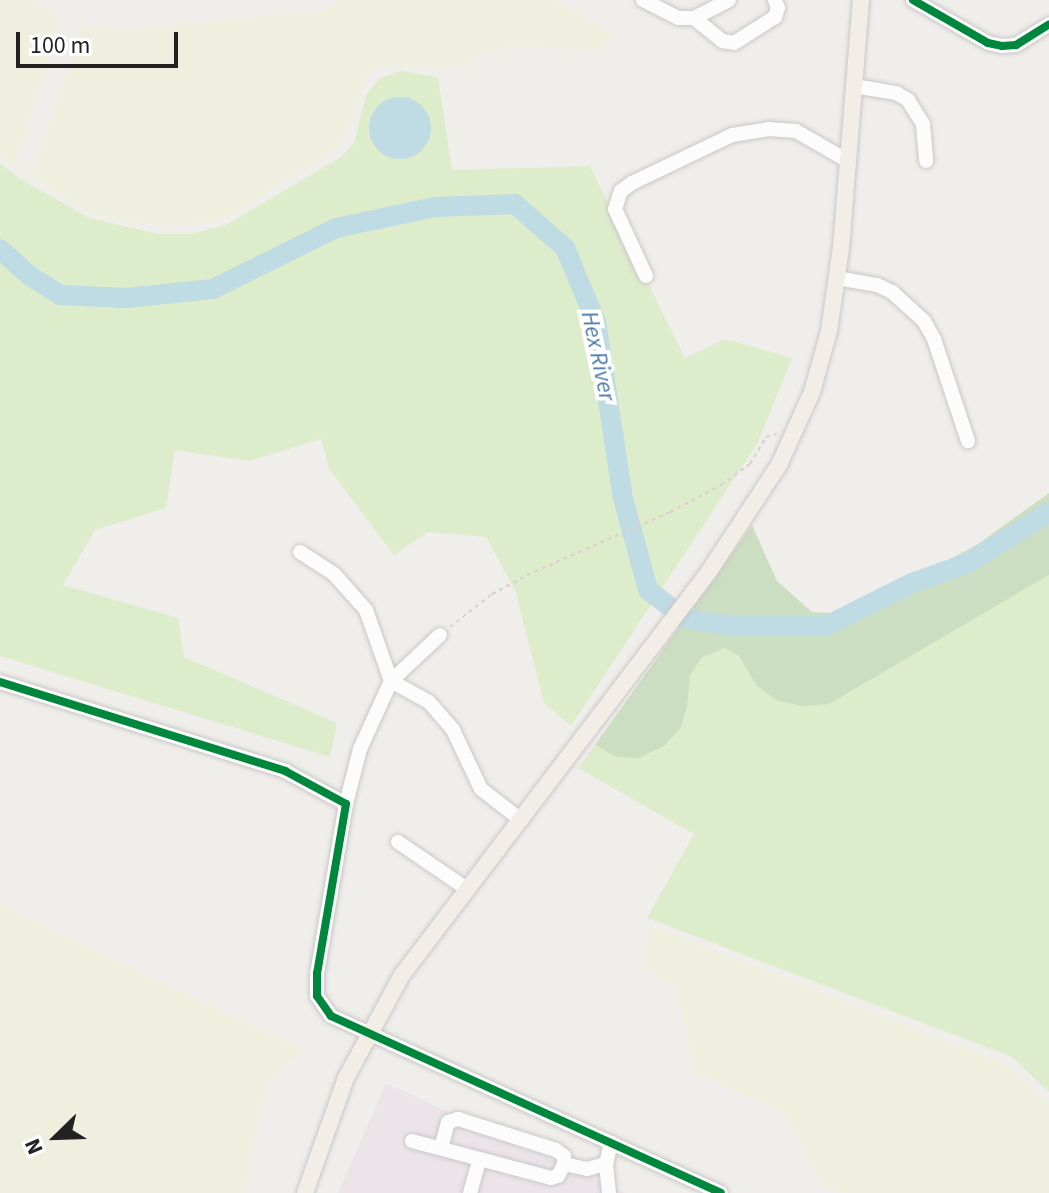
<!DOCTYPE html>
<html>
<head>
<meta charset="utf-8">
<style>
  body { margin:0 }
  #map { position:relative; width:1049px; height:1193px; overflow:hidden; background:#f0eeeb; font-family:"Source Sans 3",sans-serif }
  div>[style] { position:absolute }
  .industrial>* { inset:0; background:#ede4e9 }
  .farmland>* { inset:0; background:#efefdf }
  .grass>* { inset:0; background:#ddeccb }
  .forest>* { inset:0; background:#cbdec1 }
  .water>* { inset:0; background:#bfdbe3 }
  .round { border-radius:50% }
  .river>* { height:20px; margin:-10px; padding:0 10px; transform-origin:10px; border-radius:10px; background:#bfdbe3 }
  .path>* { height:2px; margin-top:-1px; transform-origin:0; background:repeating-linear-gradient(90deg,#dccecd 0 4px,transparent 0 8px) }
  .roads { filter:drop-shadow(0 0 2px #c9c8c7) drop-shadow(0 0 2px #c9c8c7) }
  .minor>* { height:14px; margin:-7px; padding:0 7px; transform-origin:7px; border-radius:7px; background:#fdfcfc }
  .major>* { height:16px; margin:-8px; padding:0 8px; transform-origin:8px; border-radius:8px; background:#f3ede7 }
  .cycleway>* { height:8px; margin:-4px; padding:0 4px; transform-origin:4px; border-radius:4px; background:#00873e }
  span { translate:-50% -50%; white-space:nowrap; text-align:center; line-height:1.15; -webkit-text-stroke:8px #fff; paint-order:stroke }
  .water-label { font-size:24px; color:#4a7aab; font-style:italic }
  .north { position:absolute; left:16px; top:1097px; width:80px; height:80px; -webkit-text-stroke:6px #fff; paint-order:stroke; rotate:247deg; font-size:22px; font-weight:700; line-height:32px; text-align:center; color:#222 }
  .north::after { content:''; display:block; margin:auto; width:28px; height:36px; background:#222; clip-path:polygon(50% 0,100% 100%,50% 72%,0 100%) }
  .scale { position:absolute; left:16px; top:32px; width:162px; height:36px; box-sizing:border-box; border:4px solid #222; border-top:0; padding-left:10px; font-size:24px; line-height:28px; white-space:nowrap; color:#222; -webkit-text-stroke:6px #fff; paint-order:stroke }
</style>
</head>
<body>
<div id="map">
  <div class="industrial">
    <div style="clip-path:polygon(386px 1083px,625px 1193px,338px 1193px)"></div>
  </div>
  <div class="farmland">
    <div style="clip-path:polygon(0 0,34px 0,60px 18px,15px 168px,0 154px)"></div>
    <div style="clip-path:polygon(336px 0,555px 0,611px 32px,602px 49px,505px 47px,482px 54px,463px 67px,445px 70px,386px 65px,373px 69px,365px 81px,345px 135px,335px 149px,240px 210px,217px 220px,185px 225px,124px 223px,95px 216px,32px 177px,83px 24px,124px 29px,327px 10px)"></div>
    <div style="clip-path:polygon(0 905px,304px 1050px,265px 1085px,245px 1193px,0 1193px)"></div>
    <div style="clip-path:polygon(649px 925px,1009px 1066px,1049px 1104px,1049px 1193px,841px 1193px,822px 1186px,784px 1112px,695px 1074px,676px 987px,645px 968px)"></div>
  </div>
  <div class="grass">
    <div style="clip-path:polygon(401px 71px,438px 77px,452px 170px,590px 166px,685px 358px,725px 339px,792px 358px,757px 444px,571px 726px,544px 703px,515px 590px,486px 537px,428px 532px,394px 555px,329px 469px,321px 439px,249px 461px,175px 450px,166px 508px,95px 530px,63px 585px,178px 618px,184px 657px,337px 723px,330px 757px,0 656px,0 163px,17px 177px,89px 218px,158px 234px,191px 234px,226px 225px,341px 157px,354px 143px,366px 95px,380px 78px)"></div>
    <div style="clip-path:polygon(1049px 575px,1049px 1092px,1012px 1057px,647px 918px,694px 834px,578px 768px,595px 745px,616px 757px,639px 758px,664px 746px,687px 707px,690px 676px,702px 657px,725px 648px,739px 656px,756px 685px,829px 704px)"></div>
  </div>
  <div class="forest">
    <div style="clip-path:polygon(1049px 493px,1049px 575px,829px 704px,802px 706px,776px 700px,756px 685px,739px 656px,725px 648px,702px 657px,690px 676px,687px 707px,680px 729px,664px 746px,639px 758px,616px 757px,595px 745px,752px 525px,777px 581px,812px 612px,849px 614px,978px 544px)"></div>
  </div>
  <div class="water">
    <div class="round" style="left:369px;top:97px;width:62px;height:62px"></div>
  </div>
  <div class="river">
    <div style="left:0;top:249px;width:40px;rotate:42deg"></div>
    <div style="left:30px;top:276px;width:36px;rotate:32deg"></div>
    <div style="left:60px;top:295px;width:66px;rotate:2.6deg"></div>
    <div style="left:126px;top:298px;width:87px;rotate:-5.9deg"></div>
    <div style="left:213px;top:289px;width:137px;rotate:-26.4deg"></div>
    <div style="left:336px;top:228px;width:101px;rotate:-12deg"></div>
    <div style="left:435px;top:207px;width:80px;rotate:-2.1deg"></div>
    <div style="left:515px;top:204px;width:67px;rotate:41.3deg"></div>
    <div style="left:565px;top:248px;width:80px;rotate:67.3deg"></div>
    <div style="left:596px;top:322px;width:178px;rotate:81.3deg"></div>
    <div style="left:623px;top:498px;width:95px;rotate:74.8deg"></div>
    <div style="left:648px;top:590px;width:48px;rotate:37.3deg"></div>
    <div style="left:686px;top:619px;width:49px;rotate:8.3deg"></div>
    <div style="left:734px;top:626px;width:92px"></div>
    <div style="left:826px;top:626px;width:96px;rotate:-26.6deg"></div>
    <div style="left:912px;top:583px;width:59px;rotate:-19.7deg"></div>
    <div style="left:968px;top:563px;width:96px;rotate:-32.2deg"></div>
  </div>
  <div class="path">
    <div style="left:450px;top:627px;width:53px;rotate:-38.2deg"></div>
    <div style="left:492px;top:594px;width:40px;rotate:-28deg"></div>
    <div style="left:527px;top:575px;width:156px;rotate:-23.8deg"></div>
    <div style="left:670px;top:512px;width:58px;rotate:-27.9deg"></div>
    <div style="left:721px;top:485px;width:36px;rotate:-36deg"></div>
    <div style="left:750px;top:464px;width:31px;rotate:-59deg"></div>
    <div style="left:766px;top:437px;width:11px;rotate:-15deg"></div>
  </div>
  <div class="roads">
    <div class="minor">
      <div style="left:643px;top:0;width:39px;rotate:27deg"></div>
      <div style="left:678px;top:18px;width:16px"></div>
      <div style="left:694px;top:18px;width:39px;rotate:-27deg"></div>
      <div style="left:913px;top:0;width:86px;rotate:29.8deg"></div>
      <div style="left:988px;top:43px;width:14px;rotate:12deg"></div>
      <div style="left:1002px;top:46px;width:14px;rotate:-4deg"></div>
      <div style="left:1016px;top:45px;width:39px;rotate:-32deg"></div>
      <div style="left:694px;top:18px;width:36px;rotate:39deg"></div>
      <div style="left:722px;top:41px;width:12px;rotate:9deg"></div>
      <div style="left:734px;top:43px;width:49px;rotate:-32.4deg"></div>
      <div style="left:775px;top:17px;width:9px;rotate:-72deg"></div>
      <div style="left:778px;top:8px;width:9px;rotate:-111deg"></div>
      <div style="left:854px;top:86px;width:43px;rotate:9.5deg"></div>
      <div style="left:896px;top:93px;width:14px;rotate:30deg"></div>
      <div style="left:908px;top:100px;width:28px;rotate:58deg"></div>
      <div style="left:923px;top:124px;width:37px;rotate:85deg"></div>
      <div style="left:646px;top:276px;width:74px;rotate:-114.8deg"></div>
      <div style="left:615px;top:209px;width:19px;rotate:-72deg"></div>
      <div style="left:621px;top:191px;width:14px;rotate:-36deg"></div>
      <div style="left:632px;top:183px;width:111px;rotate:-25.6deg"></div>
      <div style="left:732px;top:135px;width:36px;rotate:-9deg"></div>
      <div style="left:768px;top:129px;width:28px;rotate:4deg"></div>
      <div style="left:796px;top:131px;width:60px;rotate:30deg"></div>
      <div style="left:837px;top:278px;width:41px;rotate:9.9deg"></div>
      <div style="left:877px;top:285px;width:17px;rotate:25deg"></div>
      <div style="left:892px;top:292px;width:43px;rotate:42.2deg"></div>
      <div style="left:924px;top:321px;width:21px;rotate:61deg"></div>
      <div style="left:934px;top:339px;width:108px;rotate:71.6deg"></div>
      <div style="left:300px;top:552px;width:40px;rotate:32.9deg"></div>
      <div style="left:334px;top:574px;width:48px;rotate:48.4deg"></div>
      <div style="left:366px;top:610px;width:75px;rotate:70.6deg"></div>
      <div style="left:391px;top:681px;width:43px;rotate:28.9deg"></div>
      <div style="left:429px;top:702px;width:37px;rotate:49deg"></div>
      <div style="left:453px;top:730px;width:65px;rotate:64.6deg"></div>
      <div style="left:481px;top:789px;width:51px;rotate:37.8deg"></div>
      <div style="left:0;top:682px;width:299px;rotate:17.3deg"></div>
      <div style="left:285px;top:771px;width:69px;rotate:28.4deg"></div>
      <div style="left:346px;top:804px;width:171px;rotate:99.7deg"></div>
      <div style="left:317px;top:973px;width:23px;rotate:90deg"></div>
      <div style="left:317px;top:996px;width:24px;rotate:55deg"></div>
      <div style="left:331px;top:1016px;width:428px;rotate:24.4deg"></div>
      <div style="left:346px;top:804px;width:57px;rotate:-75.7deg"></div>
      <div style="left:360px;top:749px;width:75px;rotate:-65.5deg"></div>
      <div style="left:391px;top:681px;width:67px;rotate:-43.2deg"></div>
      <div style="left:398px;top:842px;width:83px;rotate:34.3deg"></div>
      <div style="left:412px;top:1141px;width:144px;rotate:14.9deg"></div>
      <div style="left:551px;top:1178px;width:7px;rotate:-16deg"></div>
      <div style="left:558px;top:1176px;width:13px;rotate:-63deg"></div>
      <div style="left:564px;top:1164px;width:8px;rotate:-90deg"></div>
      <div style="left:564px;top:1156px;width:10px;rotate:-143deg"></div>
      <div style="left:556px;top:1150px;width:103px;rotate:-162.4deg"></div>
      <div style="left:458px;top:1119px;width:10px;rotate:163deg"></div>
      <div style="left:448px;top:1122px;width:27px;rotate:105deg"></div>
      <div style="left:564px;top:1164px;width:24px;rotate:12deg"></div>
      <div style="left:587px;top:1169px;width:20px;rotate:-15deg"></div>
      <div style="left:470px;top:1193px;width:35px;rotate:-74deg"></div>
      <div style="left:609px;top:1193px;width:29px;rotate:-96deg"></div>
      <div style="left:606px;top:1164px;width:22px;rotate:-77deg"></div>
    </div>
    <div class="major">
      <div style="left:305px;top:1193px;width:122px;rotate:-70.4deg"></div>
      <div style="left:346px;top:1078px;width:117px;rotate:-61.5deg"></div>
      <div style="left:402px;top:975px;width:505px;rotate:-52.72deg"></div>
      <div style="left:708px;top:573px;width:129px;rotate:-56.7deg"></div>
      <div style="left:779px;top:465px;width:80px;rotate:-65.7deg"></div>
      <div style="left:812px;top:392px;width:63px;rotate:-74.4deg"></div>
      <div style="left:829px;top:331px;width:84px;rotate:-81.8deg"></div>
      <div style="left:841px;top:248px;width:249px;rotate:-85.4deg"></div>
    </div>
  </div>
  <div class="cycleway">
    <div style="left:913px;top:0;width:86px;rotate:29.8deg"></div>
    <div style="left:988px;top:43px;width:14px;rotate:12deg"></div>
    <div style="left:1002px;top:46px;width:14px;rotate:-4deg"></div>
    <div style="left:1016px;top:45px;width:39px;rotate:-32deg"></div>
    <div style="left:0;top:682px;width:299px;rotate:17.3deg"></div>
    <div style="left:285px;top:771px;width:69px;rotate:28.4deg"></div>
    <div style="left:346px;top:804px;width:171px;rotate:99.7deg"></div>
    <div style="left:317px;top:973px;width:23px;rotate:90deg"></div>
    <div style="left:317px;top:996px;width:24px;rotate:55deg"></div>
    <div style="left:331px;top:1016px;width:428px;rotate:24.4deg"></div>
  </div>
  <div class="water-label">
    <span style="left:598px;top:356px;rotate:78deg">Hex River</span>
  </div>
  <div class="north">N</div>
  <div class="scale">100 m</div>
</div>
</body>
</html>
